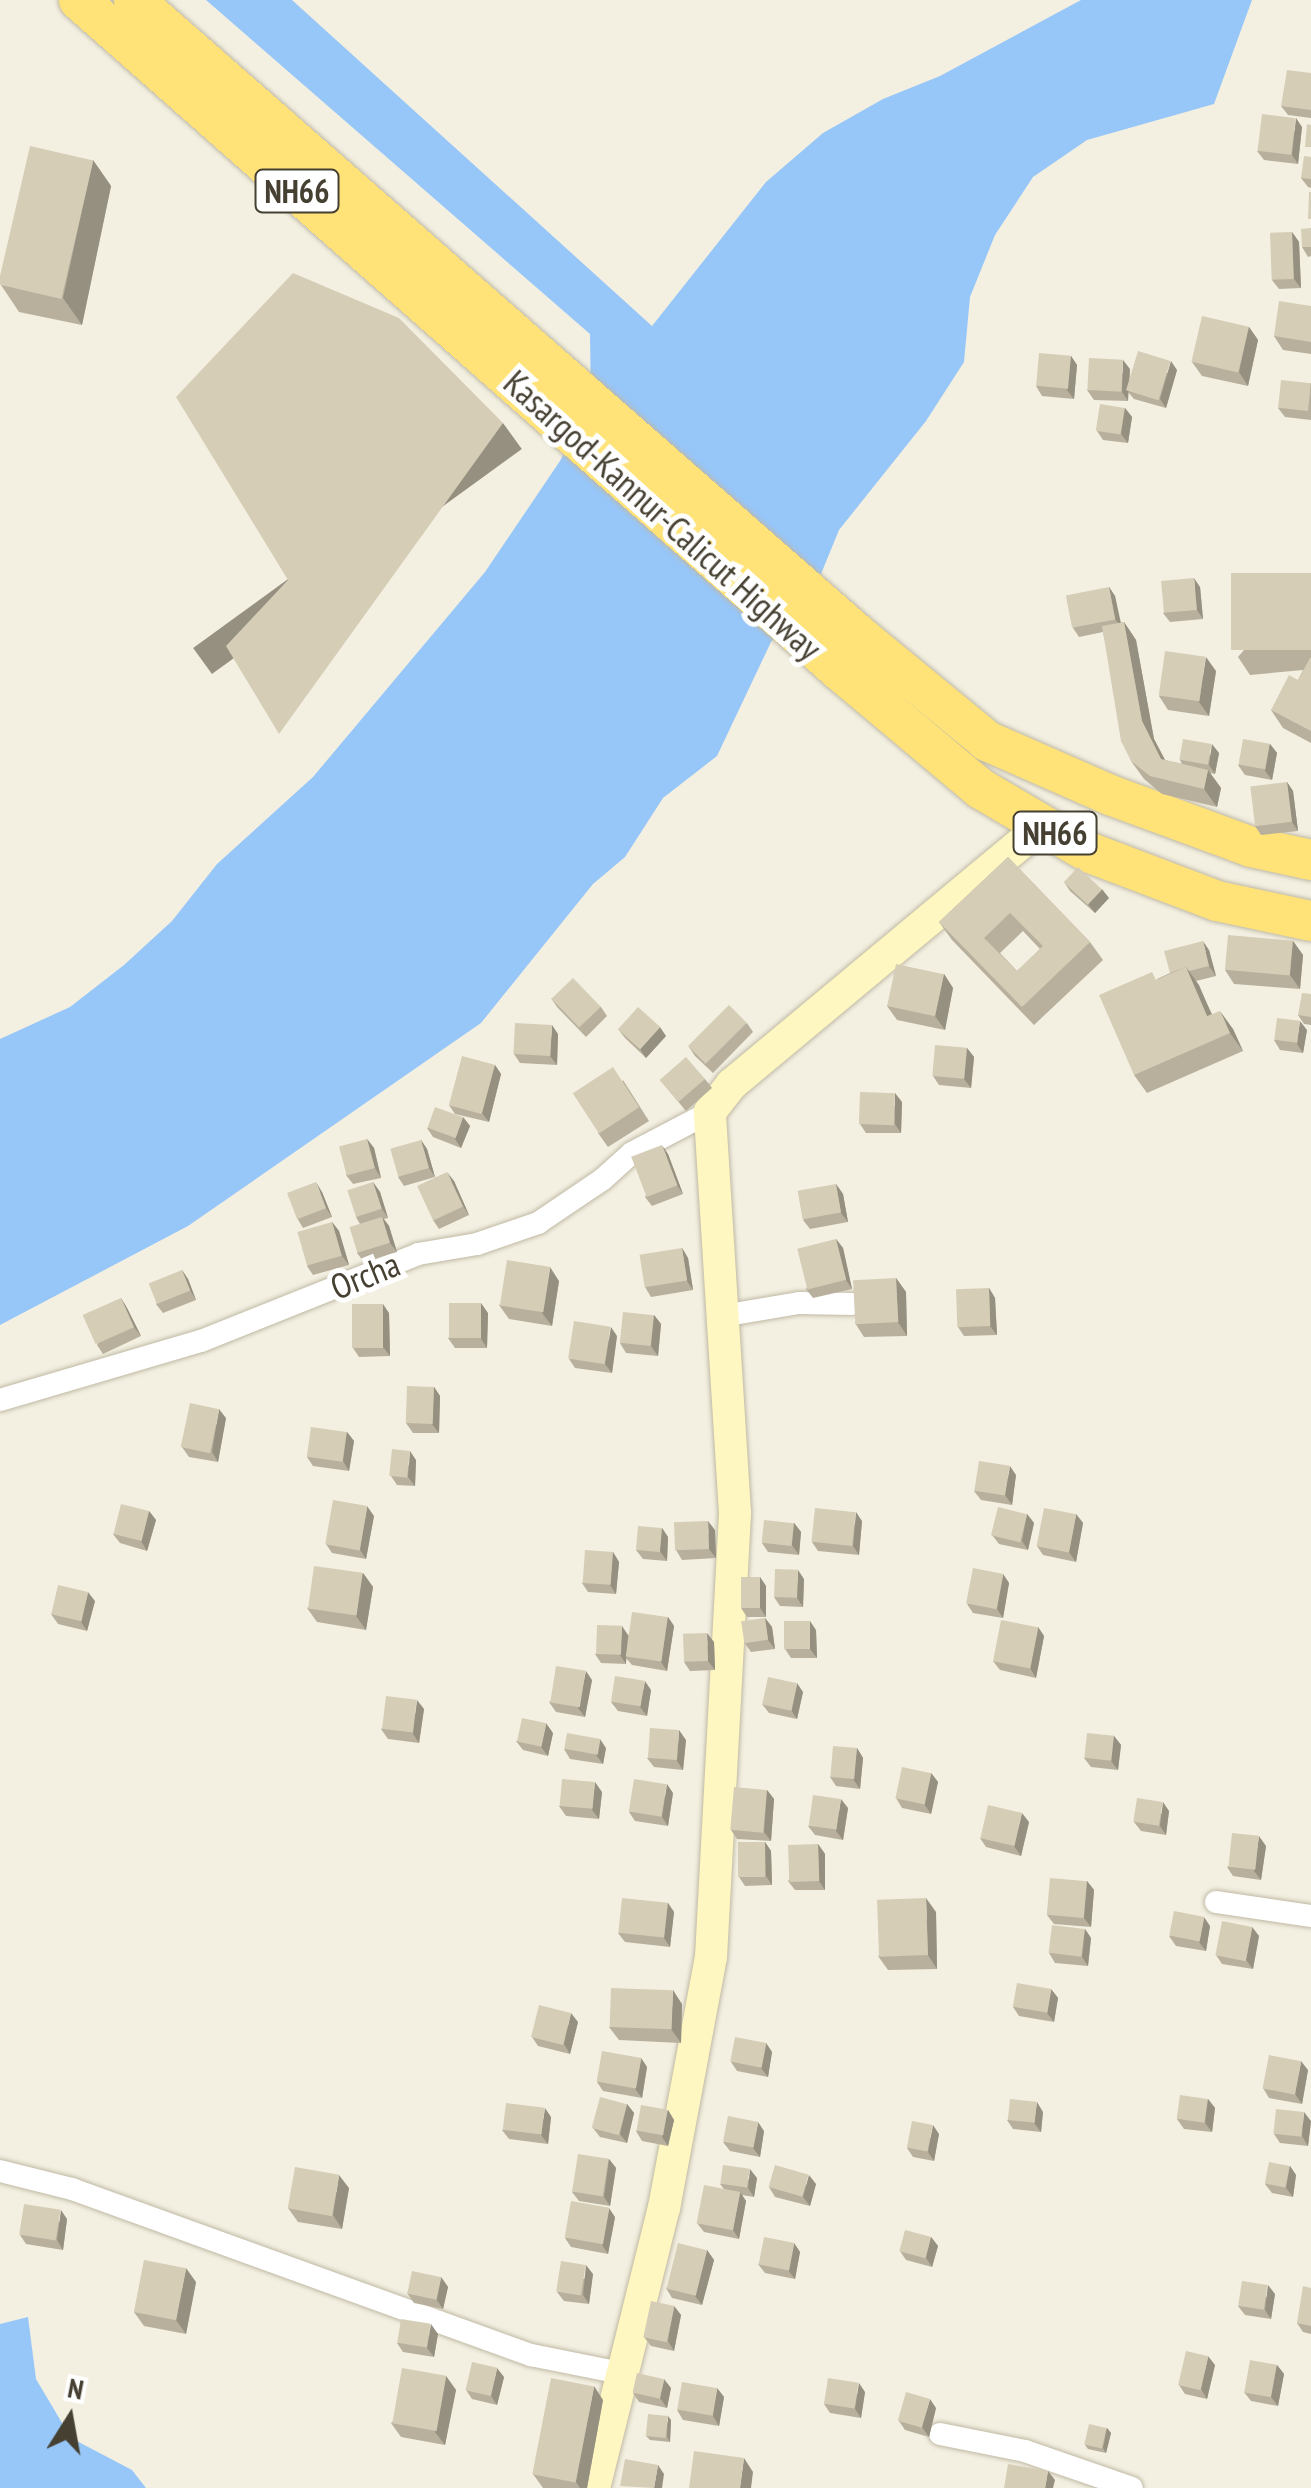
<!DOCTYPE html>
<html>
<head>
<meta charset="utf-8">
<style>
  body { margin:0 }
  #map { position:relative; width:1311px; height:2488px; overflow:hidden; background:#f3f0e2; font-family:"PT Sans Narrow",sans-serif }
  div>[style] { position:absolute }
  .water>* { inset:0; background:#97c6f8 }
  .roads { filter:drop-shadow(0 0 2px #c0b9a4) drop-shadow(0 0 2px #c0b9a4) }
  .minor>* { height:22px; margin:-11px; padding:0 11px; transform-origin:11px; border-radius:11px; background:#fff }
  .secondary>* { height:32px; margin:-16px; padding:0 16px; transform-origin:16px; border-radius:16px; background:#fff7c1 }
  .trunk>* { height:40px; margin:-20px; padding:0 20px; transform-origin:20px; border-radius:20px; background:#ffe379 }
  .wall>* { inset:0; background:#b8b09d }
  .shaded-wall>* { inset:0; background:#969080; transform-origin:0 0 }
  .building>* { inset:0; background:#d6cdb7; transform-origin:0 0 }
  span { translate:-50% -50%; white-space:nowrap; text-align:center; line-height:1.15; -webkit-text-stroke:10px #fff; paint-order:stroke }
  .shield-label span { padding:2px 8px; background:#fff; border:2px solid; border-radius:8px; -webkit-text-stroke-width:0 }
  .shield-label { font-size:32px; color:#464032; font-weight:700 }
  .street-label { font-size:35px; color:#464032 }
  .north { position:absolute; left:20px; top:2368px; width:100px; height:100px; -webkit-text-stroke:8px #fff; paint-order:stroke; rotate:11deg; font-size:28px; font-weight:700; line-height:40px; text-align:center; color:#464032 }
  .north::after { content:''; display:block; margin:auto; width:35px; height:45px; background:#464032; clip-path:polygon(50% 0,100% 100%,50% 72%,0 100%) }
</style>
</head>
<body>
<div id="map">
  <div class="water">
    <div style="clip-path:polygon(206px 0,292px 0,652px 326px,766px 182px,823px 133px,883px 99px,940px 76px,1081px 0,1252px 0,1214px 104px,1087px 140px,1033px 177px,995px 235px,970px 297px,964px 362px,926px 421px,839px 530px,814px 591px,771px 642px,717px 756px,663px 798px,625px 857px,593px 884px,481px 1023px,188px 1226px,0 1325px,0 1039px,70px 1007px,124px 965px,172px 921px,217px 864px,313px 777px,485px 572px,560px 461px,591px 401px,590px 334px)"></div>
    <div style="clip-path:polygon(28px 2317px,36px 2379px,71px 2438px,132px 2470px,146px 2488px,0 2488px,0 2324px)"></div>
  </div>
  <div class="roads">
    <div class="minor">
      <div style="left:722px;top:1316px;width:78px;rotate:-9.6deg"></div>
      <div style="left:799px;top:1303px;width:53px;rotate:1.1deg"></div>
      <div style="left:0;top:1400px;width:209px;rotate:-16.4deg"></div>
      <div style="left:201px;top:1341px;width:234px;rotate:-21.8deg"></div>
      <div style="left:418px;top:1254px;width:60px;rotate:-9.6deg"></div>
      <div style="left:477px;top:1244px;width:65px;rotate:-19deg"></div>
      <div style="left:538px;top:1223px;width:78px;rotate:-34.1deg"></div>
      <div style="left:603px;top:1179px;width:39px;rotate:-42deg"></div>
      <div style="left:632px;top:1153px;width:88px;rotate:-27.7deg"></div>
      <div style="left:1216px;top:1902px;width:96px;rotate:8.4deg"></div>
      <div style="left:0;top:2171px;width:74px;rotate:14deg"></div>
      <div style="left:72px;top:2189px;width:488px;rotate:19.9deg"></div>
      <div style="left:531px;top:2355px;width:92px;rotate:11.3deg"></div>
      <div style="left:940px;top:2434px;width:87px;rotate:11.3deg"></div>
      <div style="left:1025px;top:2451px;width:113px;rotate:19.1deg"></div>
    </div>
    <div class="secondary">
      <div style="left:594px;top:2488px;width:289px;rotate:-76deg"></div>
      <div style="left:664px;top:2208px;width:255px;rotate:-79.4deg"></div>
      <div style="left:711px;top:1957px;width:445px;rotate:-86.9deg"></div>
      <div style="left:735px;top:1513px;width:402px;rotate:-93.6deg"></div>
      <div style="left:710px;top:1112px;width:36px;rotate:-52deg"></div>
      <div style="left:732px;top:1084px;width:405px;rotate:-39.8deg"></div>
    </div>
    <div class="trunk">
      <div style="left:79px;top:0;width:1013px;rotate:41.4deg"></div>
      <div style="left:839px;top:670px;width:185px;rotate:40deg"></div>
      <div style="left:981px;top:789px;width:124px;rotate:30.5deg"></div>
      <div style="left:1088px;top:852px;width:138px;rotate:20.8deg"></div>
      <div style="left:1217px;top:901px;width:96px;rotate:12deg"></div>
      <div style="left:134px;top:0;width:969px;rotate:41.24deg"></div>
      <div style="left:863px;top:639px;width:161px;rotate:39.4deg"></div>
      <div style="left:987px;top:741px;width:134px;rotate:23.7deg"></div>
      <div style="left:1110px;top:795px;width:150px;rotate:20.2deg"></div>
      <div style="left:1251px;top:847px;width:61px;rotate:12.2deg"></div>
    </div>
  </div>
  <div class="wall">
    <div style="clip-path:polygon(1311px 73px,1311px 118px,1288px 115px,1281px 106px)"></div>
    <div style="clip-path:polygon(1302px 127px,1298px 164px,1264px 160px,1257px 151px)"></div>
    <div style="clip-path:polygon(1311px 157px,1311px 188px,1308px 187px,1301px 178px)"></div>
    <div style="clip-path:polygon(93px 160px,111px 186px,82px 325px,19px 312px,1px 285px)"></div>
    <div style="clip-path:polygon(1311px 228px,1311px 256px,1308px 257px,1302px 247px)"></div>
    <div style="clip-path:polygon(1292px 232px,1299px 242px,1301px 288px,1279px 289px,1272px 280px)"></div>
    <div style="clip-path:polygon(1311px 306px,1311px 354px,1283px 350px,1274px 336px)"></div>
    <div style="clip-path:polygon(1249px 327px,1258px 340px,1248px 386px,1202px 376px,1192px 362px)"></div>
    <div style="clip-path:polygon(1071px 356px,1077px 365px,1074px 399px,1042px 396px,1036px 386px)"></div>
    <div style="clip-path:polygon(1130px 369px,1129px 384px,1177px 370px,1166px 408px,1134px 399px,1128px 392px,1128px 401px,1094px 400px,1087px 390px)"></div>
    <div style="clip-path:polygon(1311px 383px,1311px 420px,1285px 417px,1278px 408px)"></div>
    <div style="clip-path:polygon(1125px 408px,1132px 417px,1128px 443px,1103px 440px,1097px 431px)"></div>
    <div style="clip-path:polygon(1311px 573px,1311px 743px,1283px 728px,1271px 710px,1298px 680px,1303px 670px,1250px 675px,1238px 657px)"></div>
    <div style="clip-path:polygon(1109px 587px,1115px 596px,1120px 623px,1124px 622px,1136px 640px,1154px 739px,1165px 760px,1182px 764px,1180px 760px,1219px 753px,1215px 774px,1210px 773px,1221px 788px,1217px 807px,1162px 794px,1144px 779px,1131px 761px,1103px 632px,1079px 637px,1073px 628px)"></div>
    <div style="clip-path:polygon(1200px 587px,1203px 619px,1170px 622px,1163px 613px)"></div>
    <div style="clip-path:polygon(1216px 671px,1209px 716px,1168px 710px,1159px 696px)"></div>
    <div style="clip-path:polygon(1270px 744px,1277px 753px,1272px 780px,1245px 775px,1238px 765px)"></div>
    <div style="clip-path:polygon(1287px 782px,1293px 791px,1298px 831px,1261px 835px,1255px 826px)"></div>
    <div style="clip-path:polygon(evenodd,1008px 857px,1090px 942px,1103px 960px,1034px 1025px,952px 940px,939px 922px,1008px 857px,1023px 931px,1040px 949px,1017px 971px,1000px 953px,1023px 931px)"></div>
    <div style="clip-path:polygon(1064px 882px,1109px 898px,1095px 913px,1070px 891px)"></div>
    <div style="clip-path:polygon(1293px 941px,1303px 955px,1300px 989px,1234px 984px,1225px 970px)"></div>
    <div style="clip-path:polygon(1209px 950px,1216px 976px,1196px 981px,1212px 1014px,1233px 1029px,1243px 1051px,1147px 1093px,1134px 1075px,1157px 979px,1170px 973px)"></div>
    <div style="clip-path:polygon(944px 974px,953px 988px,945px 1030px,897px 1020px,887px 1006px)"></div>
    <div style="clip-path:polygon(1311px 994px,1311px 1025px,1304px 1024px,1298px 1015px)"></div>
    <div style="clip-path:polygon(551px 998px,601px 1007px,607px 1016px,586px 1037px,557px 1007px)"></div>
    <div style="clip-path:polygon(747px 1023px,753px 1032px,713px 1073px,695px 1056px,689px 1047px)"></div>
    <div style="clip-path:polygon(618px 1029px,666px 1036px,646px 1058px,625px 1038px)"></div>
    <div style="clip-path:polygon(1307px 1030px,1303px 1053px,1280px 1050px,1274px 1040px)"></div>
    <div style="clip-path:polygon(558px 1034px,557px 1065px,520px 1063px,514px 1054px)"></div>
    <div style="clip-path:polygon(967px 1048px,974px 1057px,971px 1088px,939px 1085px,933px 1076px)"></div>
    <div style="clip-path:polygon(495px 1065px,501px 1074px,489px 1122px,455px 1114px,449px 1105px)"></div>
    <div style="clip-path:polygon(705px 1079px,712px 1088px,686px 1111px,660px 1080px)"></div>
    <div style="clip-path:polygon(623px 1080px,649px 1121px,608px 1147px,598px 1133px)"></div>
    <div style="clip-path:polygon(902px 1102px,901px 1133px,866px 1133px,860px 1124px)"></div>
    <div style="clip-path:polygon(463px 1117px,470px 1126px,461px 1148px,433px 1137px,427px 1128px)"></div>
    <div style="clip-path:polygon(367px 1139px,374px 1148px,381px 1178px,353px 1184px,346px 1175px)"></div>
    <div style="clip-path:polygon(421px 1140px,427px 1149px,435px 1177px,454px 1181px,469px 1215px,439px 1229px,433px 1220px,435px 1177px,404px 1186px,398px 1177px)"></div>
    <div style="clip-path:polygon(668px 1154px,683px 1194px,652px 1206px,645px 1197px)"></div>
    <div style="clip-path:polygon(373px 1182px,380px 1192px,388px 1218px,384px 1219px,389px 1226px,397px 1252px,364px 1262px,357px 1253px,360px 1224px,356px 1217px)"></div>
    <div style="clip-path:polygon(836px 1184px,843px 1194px,848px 1222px,810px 1229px,803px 1220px)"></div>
    <div style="clip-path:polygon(322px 1192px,332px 1217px,303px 1228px,297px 1218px)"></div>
    <div style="clip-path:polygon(332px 1222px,339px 1231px,349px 1265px,313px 1275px,307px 1266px)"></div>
    <div style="clip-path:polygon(836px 1239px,843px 1248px,852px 1289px,813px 1298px,806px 1289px)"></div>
    <div style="clip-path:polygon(682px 1248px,688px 1258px,693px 1290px,651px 1297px,645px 1287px)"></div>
    <div style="clip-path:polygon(182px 1270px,188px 1279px,196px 1300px,163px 1313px,156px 1304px)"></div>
    <div style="clip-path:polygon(896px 1278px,906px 1292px,907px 1336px,864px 1337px,855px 1323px)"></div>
    <div style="clip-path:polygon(559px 1281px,552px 1326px,509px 1319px,499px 1305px)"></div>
    <div style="clip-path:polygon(989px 1288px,995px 1298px,997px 1335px,964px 1336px,958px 1327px)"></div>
    <div style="clip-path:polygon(121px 1298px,127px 1308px,141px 1336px,103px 1354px,97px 1345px)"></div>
    <div style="clip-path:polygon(389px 1313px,390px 1356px,359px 1357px,353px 1348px)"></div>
    <div style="clip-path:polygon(488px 1313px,487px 1348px,455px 1348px,448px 1338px)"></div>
    <div style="clip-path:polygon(654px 1315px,661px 1324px,658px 1356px,626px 1353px,620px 1343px)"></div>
    <div style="clip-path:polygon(617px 1336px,612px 1373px,575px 1368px,569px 1359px)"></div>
    <div style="clip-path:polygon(434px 1387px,440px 1396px,439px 1433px,413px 1433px,406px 1423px)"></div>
    <div style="clip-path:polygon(226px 1418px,218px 1462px,189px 1457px,182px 1447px)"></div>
    <div style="clip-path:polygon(347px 1432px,354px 1441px,349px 1471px,313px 1466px,307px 1457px)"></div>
    <div style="clip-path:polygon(416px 1460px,415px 1486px,397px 1485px,391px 1476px)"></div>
    <div style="clip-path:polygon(1016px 1475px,1012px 1505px,981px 1500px,974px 1491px)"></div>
    <div style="clip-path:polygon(149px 1511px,156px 1520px,147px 1551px,120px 1543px,113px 1534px)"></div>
    <div style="clip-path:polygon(1027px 1514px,1034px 1523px,1028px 1550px,999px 1544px,992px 1535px)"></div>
    <div style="clip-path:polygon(1076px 1514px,1083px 1523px,1076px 1562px,1043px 1555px,1037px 1546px)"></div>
    <div style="clip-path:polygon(374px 1516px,366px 1559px,332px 1553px,326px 1544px)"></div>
    <div style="clip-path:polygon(862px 1521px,859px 1555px,818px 1551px,812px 1542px)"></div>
    <div style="clip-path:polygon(794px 1523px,801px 1532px,799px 1555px,768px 1552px,762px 1543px)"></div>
    <div style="clip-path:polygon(662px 1528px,668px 1537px,667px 1561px,643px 1559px,636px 1550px)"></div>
    <div style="clip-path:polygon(715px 1530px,716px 1558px,682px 1560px,676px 1550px)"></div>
    <div style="clip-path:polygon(613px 1552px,619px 1562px,616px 1594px,588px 1592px,582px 1583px)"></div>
    <div style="clip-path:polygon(363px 1573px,373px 1587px,366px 1630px,317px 1622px,307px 1608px)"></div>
    <div style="clip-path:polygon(1003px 1574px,1009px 1583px,1003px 1618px,973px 1613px,967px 1604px)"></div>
    <div style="clip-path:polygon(760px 1577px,766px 1586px,766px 1617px,747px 1617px,741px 1608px)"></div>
    <div style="clip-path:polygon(804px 1579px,803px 1607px,780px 1606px,774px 1597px)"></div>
    <div style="clip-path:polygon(95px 1601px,87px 1631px,58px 1624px,51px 1614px)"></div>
    <div style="clip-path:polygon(668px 1617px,674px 1626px,667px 1671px,632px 1665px,626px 1658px,626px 1664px,601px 1663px,595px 1654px,628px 1635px)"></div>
    <div style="clip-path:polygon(765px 1618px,772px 1627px,775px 1649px,751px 1652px,744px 1642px)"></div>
    <div style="clip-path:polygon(1038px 1627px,1044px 1636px,1036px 1678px,1000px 1670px,993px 1661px)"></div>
    <div style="clip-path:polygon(816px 1630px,817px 1658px,791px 1658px,785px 1649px)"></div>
    <div style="clip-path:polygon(714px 1642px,715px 1670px,690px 1671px,684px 1662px)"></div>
    <div style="clip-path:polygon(592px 1680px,585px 1717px,556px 1712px,549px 1702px)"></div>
    <div style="clip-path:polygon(651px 1690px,647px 1716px,618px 1711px,611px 1702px)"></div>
    <div style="clip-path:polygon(803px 1692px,797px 1719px,769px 1713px,762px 1704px)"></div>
    <div style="clip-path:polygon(424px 1709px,419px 1743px,388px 1739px,381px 1729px)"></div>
    <div style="clip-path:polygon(553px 1733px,548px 1756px,523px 1750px,516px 1741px)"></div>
    <div style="clip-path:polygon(1114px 1736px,1121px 1745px,1118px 1770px,1091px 1767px,1084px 1758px)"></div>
    <div style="clip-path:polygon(686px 1740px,683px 1770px,654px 1767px,647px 1758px)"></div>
    <div style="clip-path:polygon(606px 1748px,603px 1764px,570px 1759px,564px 1749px)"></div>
    <div style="clip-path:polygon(857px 1748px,863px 1758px,860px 1789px,836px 1786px,830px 1777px)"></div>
    <div style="clip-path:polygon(931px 1773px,938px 1782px,931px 1814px,902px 1808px,896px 1798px)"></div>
    <div style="clip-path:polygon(767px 1790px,774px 1799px,771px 1841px,737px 1839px,731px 1830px)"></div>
    <div style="clip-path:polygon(602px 1792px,599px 1819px,566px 1816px,559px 1806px)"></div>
    <div style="clip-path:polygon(673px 1793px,668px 1826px,635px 1821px,629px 1812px)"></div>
    <div style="clip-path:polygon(848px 1808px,843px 1840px,815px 1835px,808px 1826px)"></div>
    <div style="clip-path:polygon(1169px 1811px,1166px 1835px,1141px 1831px,1134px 1822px)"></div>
    <div style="clip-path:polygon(1029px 1822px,1021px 1856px,986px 1847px,980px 1838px)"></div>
    <div style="clip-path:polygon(765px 1842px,771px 1851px,772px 1885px,745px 1886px,739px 1877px)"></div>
    <div style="clip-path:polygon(818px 1844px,825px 1854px,825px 1890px,795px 1890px,788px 1881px)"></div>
    <div style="clip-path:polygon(1266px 1846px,1261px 1880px,1233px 1876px,1227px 1867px)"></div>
    <div style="clip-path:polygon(1087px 1881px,1094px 1890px,1091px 1927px,1054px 1924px,1047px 1915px)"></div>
    <div style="clip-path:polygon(668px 1903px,674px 1912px,670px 1947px,625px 1942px,618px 1933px)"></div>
    <div style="clip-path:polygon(936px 1912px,937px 1969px,888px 1970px,878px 1956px)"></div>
    <div style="clip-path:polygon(1210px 1926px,1206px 1951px,1176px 1946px,1169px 1936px)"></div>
    <div style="clip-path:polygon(1252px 1927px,1259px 1936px,1253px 1969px,1222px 1964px,1216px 1955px)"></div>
    <div style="clip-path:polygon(1085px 1929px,1091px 1938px,1088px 1966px,1055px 1963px,1049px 1953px)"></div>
    <div style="clip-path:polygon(1051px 1989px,1058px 1998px,1054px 2022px,1019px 2016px,1013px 2007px)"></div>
    <div style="clip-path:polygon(682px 2004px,681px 2043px,619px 2040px,609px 2027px)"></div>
    <div style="clip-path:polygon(578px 2022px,570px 2054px,538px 2046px,532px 2037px)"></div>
    <div style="clip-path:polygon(766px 2043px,772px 2052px,768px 2077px,737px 2071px,731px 2062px)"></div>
    <div style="clip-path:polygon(641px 2058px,647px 2067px,642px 2098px,603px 2091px,597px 2082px)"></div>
    <div style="clip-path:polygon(1308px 2070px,1302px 2104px,1269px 2098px,1263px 2088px)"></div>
    <div style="clip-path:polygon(1208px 2099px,1215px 2108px,1212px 2132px,1184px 2129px,1177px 2119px)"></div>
    <div style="clip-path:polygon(627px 2104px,634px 2113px,627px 2143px,600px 2137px,593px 2128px)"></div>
    <div style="clip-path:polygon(668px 2110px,674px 2120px,668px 2146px,642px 2141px,636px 2131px)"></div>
    <div style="clip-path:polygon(1043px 2112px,1041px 2132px,1013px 2129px,1007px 2120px)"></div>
    <div style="clip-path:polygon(551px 2117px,548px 2144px,509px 2139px,502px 2130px)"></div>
    <div style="clip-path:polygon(1311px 2121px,1308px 2146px,1280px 2143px,1274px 2134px)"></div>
    <div style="clip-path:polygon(764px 2131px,760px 2157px,730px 2151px,723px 2142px)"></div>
    <div style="clip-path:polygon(939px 2134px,934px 2161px,913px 2157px,907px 2148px)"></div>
    <div style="clip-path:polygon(609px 2159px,616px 2168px,610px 2206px,579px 2201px,572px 2192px)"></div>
    <div style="clip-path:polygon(1290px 2166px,1296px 2175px,1293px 2197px,1272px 2193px,1265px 2184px)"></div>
    <div style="clip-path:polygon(757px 2178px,754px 2197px,742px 2195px,746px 2201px,739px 2239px,704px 2232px,697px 2223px,724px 2189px,720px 2184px)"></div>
    <div style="clip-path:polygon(816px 2184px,810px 2206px,775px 2197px,769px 2187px)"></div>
    <div style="clip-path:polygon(349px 2188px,342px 2229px,298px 2222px,288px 2208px)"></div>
    <div style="clip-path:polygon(615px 2217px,608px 2254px,571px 2247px,565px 2238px)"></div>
    <div style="clip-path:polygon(67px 2219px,63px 2250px,26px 2244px,20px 2235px)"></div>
    <div style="clip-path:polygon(931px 2237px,938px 2246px,932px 2267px,906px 2260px,900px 2251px)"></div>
    <div style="clip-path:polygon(794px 2243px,800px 2252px,795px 2279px,765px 2273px,758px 2264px)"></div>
    <div style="clip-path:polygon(707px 2250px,714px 2260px,702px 2305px,672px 2298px,666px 2288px)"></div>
    <div style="clip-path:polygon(593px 2274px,589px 2304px,564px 2301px,557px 2292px)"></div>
    <div style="clip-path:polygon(441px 2277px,448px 2287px,443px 2309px,414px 2303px,407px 2293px)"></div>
    <div style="clip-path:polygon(196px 2282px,186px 2334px,144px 2326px,134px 2312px)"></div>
    <div style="clip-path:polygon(1311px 2288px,1311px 2334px,1303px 2332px,1297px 2323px)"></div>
    <div style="clip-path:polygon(1275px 2294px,1271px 2319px,1245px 2315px,1238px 2306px)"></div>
    <div style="clip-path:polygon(674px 2306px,681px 2315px,674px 2351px,651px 2346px,644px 2337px)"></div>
    <div style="clip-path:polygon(438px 2334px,434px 2357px,403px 2352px,397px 2343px)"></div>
    <div style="clip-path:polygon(1215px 2365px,1207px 2399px,1185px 2394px,1179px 2385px)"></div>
    <div style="clip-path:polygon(1277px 2365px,1284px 2374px,1278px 2406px,1251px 2401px,1244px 2392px)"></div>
    <div style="clip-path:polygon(446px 2376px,456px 2390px,445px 2445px,401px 2437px,391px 2423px)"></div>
    <div style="clip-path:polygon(504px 2377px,497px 2405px,472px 2399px,466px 2390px)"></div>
    <div style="clip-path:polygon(671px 2388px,667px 2408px,639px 2402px,633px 2393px)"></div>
    <div style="clip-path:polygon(717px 2388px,724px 2397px,719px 2426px,683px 2420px,677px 2410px)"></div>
    <div style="clip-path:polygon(865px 2392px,861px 2418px,830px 2413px,824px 2404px)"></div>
    <div style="clip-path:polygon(603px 2400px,587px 2488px,543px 2488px,533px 2474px)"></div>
    <div style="clip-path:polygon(936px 2408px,929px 2437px,905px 2430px,899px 2421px)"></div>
    <div style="clip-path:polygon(671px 2420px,670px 2442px,650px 2440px,646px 2436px)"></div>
    <div style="clip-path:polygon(1107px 2428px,1111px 2433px,1106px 2453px,1088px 2449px,1085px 2445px)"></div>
  </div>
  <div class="shaded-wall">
    <div style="clip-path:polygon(1296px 118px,1302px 127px,1298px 164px,1292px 155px)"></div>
    <div style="clip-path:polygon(93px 160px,111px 186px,82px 325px,63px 298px)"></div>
    <div style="clip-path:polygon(1292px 232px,1299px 242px,1301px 288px,1294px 279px)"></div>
    <div style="clip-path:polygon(1249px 327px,1258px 340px,1248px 386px,1239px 372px)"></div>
    <div style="clip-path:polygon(1071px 356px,1077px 365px,1074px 399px,1067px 390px)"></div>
    <div style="clip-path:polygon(1123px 360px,1130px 369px,1128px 401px,1122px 392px)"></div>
    <div style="clip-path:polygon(1171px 361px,1177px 370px,1166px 408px,1160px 399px)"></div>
    <div style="clip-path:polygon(1125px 408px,1132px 417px,1128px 443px,1121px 434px)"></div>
    <div style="left:503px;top:423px;width:32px;height:383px;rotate:54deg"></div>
    <div style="clip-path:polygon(1194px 578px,1200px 587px,1203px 619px,1197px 610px)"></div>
    <div style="clip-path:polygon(1109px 587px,1115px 596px,1122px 628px,1115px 619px)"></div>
    <div style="clip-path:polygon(1124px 622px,1136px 640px,1154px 739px,1174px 777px,1161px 759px,1142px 721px)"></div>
    <div style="clip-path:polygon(1206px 657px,1216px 671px,1209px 716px,1199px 702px)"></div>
    <div style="clip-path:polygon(1212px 744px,1219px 753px,1215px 774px,1209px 765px)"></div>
    <div style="clip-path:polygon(1270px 744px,1277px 753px,1272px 780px,1265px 771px)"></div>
    <div style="clip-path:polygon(1208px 770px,1221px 788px,1217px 807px,1204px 789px)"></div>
    <div style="clip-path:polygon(1287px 782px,1293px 791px,1298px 831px,1292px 822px)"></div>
    <div style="clip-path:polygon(1102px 889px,1109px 898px,1095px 913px,1088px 904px)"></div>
    <div style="clip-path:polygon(1203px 941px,1209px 950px,1216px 976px,1209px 966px)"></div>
    <div style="clip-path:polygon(1293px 941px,1303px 955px,1300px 989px,1290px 975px)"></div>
    <div style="clip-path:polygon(1186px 967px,1199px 985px,1220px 1034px,1207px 1016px)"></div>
    <div style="clip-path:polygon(944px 974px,953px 988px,945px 1030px,935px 1016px)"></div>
    <div style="clip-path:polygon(1220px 1011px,1233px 1029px,1243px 1051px,1230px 1033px)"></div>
    <div style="clip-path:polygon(1300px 1021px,1307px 1030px,1303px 1053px,1297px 1044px)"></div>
    <div style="clip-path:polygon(552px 1025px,558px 1034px,557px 1065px,550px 1056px)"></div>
    <div style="clip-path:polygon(660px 1027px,666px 1036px,646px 1058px,640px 1049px)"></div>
    <div style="clip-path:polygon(967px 1048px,974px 1057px,971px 1088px,964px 1079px)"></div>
    <div style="clip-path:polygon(495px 1065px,501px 1074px,489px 1122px,482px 1113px)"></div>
    <div style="clip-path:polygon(895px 1093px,902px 1102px,901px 1133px,895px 1124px)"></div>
    <div style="clip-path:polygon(463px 1117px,470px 1126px,461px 1148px,455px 1139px)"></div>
    <div style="clip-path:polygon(367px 1139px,374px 1148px,381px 1178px,375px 1168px)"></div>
    <div style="clip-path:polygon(421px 1140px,427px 1149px,435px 1177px,429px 1168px)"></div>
    <div style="clip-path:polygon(662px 1145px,668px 1154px,683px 1194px,677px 1185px)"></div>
    <div style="clip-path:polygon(447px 1172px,454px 1181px,469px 1215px,463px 1206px)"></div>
    <div style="clip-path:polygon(316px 1182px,322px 1192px,332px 1217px,326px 1208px)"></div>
    <div style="clip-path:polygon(373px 1182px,380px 1192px,388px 1218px,382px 1209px)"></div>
    <div style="clip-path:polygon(836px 1184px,843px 1194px,848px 1222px,841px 1213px)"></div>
    <div style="clip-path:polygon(382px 1217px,389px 1226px,397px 1252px,390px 1243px)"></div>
    <div style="clip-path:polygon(332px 1222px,339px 1231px,349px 1265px,342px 1256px)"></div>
    <div style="clip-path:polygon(836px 1239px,843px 1248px,852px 1289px,846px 1280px)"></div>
    <div style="clip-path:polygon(682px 1248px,688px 1258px,693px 1290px,687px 1281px)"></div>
    <div style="clip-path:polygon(550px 1267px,559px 1281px,552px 1326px,542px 1313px)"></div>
    <div style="clip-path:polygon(182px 1270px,188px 1279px,196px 1300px,190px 1290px)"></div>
    <div style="clip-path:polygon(896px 1278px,906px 1292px,907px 1336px,898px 1322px)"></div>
    <div style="clip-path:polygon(989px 1288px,995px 1298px,997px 1335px,990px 1326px)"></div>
    <div style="clip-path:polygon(121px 1298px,127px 1308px,141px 1336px,134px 1327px)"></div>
    <div style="clip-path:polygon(481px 1303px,488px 1313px,487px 1348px,481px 1339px)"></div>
    <div style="clip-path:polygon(383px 1304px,389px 1313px,390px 1356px,383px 1347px)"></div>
    <div style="clip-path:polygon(654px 1315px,661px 1324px,658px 1356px,651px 1346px)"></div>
    <div style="clip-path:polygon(611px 1327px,617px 1336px,612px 1373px,605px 1364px)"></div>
    <div style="clip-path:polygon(434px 1387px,440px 1396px,439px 1433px,432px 1424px)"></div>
    <div style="clip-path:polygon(219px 1409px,226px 1418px,218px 1462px,212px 1452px)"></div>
    <div style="clip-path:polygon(347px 1432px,354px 1441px,349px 1471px,343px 1461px)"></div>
    <div style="clip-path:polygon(410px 1451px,416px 1460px,415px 1486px,408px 1477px)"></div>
    <div style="clip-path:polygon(1010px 1466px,1016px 1475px,1012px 1505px,1005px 1495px)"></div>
    <div style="clip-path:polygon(367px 1506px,374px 1516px,366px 1559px,360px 1550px)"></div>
    <div style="clip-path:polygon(149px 1511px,156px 1520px,147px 1551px,141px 1541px)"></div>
    <div style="clip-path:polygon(856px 1512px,862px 1521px,859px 1555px,853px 1546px)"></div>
    <div style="clip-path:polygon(1027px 1514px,1034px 1523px,1028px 1550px,1022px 1541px)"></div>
    <div style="clip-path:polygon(1076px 1514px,1083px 1523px,1076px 1562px,1069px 1552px)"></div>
    <div style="clip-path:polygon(708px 1521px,715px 1530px,716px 1558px,709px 1549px)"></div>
    <div style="clip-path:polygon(794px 1523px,801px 1532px,799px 1555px,792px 1545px)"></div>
    <div style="clip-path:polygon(662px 1528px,668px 1537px,667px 1561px,660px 1551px)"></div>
    <div style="clip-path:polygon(613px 1552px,619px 1562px,616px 1594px,610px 1585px)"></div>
    <div style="clip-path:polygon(798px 1570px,804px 1579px,803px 1607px,797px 1598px)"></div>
    <div style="clip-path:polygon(363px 1573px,373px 1587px,366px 1630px,356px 1616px)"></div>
    <div style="clip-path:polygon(1003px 1574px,1009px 1583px,1003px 1618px,997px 1609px)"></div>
    <div style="clip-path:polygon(760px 1577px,766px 1586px,766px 1617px,760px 1608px)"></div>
    <div style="clip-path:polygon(88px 1592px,95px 1601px,87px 1631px,81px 1622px)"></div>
    <div style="clip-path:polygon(668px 1617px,674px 1626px,667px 1671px,661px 1662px)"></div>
    <div style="clip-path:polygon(765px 1618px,772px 1627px,775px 1649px,768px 1640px)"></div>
    <div style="clip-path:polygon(810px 1621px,816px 1630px,817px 1658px,810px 1649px)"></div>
    <div style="clip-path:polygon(622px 1626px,628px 1635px,626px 1664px,620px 1655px)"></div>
    <div style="clip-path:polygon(1038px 1627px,1044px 1636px,1036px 1678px,1030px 1668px)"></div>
    <div style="clip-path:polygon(707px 1633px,714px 1642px,715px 1670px,708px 1661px)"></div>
    <div style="clip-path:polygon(586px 1671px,592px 1680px,585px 1717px,578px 1708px)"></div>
    <div style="clip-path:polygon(645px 1681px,651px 1690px,647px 1716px,640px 1707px)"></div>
    <div style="clip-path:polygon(797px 1683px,803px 1692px,797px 1719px,791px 1710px)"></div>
    <div style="clip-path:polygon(417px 1700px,424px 1709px,419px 1743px,413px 1734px)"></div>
    <div style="clip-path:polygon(546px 1723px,553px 1733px,548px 1756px,541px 1747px)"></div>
    <div style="clip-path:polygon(679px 1730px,686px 1740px,683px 1770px,677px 1761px)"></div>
    <div style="clip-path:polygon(1114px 1736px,1121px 1745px,1118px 1770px,1111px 1761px)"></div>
    <div style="clip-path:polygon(600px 1739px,606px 1748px,603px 1764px,596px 1755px)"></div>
    <div style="clip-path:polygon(857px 1748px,863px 1758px,860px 1789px,853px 1779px)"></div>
    <div style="clip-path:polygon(931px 1773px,938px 1782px,931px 1814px,924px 1804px)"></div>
    <div style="clip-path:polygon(595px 1782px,602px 1792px,599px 1819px,592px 1810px)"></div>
    <div style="clip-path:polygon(667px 1784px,673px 1793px,668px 1826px,662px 1817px)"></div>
    <div style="clip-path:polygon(767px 1790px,774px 1799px,771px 1841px,764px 1832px)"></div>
    <div style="clip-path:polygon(841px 1799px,848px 1808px,843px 1840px,836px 1831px)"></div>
    <div style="clip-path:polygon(1163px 1802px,1169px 1811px,1166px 1835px,1160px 1826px)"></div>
    <div style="clip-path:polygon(1022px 1813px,1029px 1822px,1021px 1856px,1014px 1846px)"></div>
    <div style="clip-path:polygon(1259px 1836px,1266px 1846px,1261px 1880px,1254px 1871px)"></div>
    <div style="clip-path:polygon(765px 1842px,771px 1851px,772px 1885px,766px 1876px)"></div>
    <div style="clip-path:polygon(818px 1844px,825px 1854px,825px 1890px,819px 1881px)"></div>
    <div style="clip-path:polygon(1087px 1881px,1094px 1890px,1091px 1927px,1084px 1918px)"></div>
    <div style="clip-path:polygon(926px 1898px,936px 1912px,937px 1969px,928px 1955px)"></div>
    <div style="clip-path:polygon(668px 1903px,674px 1912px,670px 1947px,664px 1938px)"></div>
    <div style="clip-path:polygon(1204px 1917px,1210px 1926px,1206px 1951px,1199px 1942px)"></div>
    <div style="clip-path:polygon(1252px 1927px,1259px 1936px,1253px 1969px,1246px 1960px)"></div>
    <div style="clip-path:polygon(1085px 1929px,1091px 1938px,1088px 1966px,1082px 1957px)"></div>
    <div style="clip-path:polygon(1051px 1989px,1058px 1998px,1054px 2022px,1047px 2013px)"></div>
    <div style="clip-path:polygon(673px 1990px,682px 2004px,681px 2043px,671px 2029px)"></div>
    <div style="clip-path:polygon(571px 2013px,578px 2022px,570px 2054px,564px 2044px)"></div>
    <div style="clip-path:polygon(766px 2043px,772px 2052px,768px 2077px,761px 2068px)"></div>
    <div style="clip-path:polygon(641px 2058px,647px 2067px,642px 2098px,635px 2089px)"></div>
    <div style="clip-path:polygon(1301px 2061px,1308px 2070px,1302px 2104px,1295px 2094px)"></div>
    <div style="clip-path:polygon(1208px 2099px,1215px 2108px,1212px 2132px,1205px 2123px)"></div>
    <div style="clip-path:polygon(1037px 2102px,1043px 2112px,1041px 2132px,1034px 2123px)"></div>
    <div style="clip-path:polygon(627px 2104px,634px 2113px,627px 2143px,620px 2134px)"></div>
    <div style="clip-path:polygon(545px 2108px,551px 2117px,548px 2144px,541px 2135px)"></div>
    <div style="clip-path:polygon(668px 2110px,674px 2120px,668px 2146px,662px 2137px)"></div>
    <div style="clip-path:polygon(1304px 2112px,1311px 2121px,1308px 2146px,1302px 2136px)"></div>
    <div style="clip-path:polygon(758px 2122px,764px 2131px,760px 2157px,753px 2148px)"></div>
    <div style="clip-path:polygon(933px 2125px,939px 2134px,934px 2161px,928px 2152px)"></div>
    <div style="clip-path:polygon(609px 2159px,616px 2168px,610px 2206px,604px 2197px)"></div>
    <div style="clip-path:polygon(1290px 2166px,1296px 2175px,1293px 2197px,1286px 2188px)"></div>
    <div style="clip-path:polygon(750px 2169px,757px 2178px,754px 2197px,748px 2188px)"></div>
    <div style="clip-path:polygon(339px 2175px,349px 2188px,342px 2229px,333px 2215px)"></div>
    <div style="clip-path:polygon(809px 2175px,816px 2184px,810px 2206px,803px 2197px)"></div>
    <div style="clip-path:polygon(740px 2192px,746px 2201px,739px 2239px,733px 2230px)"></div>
    <div style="clip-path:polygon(609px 2208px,615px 2217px,608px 2254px,602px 2245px)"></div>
    <div style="clip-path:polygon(61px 2210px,67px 2219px,63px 2250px,57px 2240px)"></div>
    <div style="clip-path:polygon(931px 2237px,938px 2246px,932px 2267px,926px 2258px)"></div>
    <div style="clip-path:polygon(794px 2243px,800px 2252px,795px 2279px,788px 2270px)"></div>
    <div style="clip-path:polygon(707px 2250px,714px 2260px,702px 2305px,695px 2296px)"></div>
    <div style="clip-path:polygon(586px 2265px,593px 2274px,589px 2304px,583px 2295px)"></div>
    <div style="clip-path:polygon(186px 2268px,196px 2282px,186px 2334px,176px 2320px)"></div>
    <div style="clip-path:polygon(441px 2277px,448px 2287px,443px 2309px,436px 2299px)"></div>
    <div style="clip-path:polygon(1268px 2285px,1275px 2294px,1271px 2319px,1265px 2310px)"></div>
    <div style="clip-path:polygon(674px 2306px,681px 2315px,674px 2351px,668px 2341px)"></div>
    <div style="clip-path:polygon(431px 2324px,438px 2334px,434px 2357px,427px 2348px)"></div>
    <div style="clip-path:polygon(1208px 2356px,1215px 2365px,1207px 2399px,1201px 2389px)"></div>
    <div style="clip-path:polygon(1277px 2365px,1284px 2374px,1278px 2406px,1271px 2397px)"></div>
    <div style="clip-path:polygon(497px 2368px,504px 2377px,497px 2405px,491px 2396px)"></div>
    <div style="clip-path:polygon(446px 2376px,456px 2390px,445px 2445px,435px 2432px)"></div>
    <div style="clip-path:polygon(664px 2379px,671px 2388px,667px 2408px,660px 2398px)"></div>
    <div style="clip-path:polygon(859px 2383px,865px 2392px,861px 2418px,855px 2409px)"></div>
    <div style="clip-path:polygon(594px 2386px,603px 2400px,587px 2488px,580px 2488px,576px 2482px)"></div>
    <div style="clip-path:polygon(717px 2388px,724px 2397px,719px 2426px,713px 2416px)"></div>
    <div style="clip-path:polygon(930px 2399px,936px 2408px,929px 2437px,922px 2427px)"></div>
    <div style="clip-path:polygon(668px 2416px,671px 2420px,670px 2442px,667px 2437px)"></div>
    <div style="clip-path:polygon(1107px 2428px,1111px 2433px,1106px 2453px,1103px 2448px)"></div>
    <div style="clip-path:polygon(744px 2458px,753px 2472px,751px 2488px,740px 2488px)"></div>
    <div style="clip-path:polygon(658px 2465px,664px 2474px,662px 2488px,654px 2488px)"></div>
    <div style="clip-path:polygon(1048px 2471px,1055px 2480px,1053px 2488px,1045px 2488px)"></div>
  </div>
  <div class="building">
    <div style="clip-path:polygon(1287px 70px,1311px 73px,1311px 110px,1281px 106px)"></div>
    <div style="left:1262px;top:114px;width:34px;height:37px;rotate:7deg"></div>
    <div style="clip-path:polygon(1307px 124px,1311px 125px,1311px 147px,1305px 147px)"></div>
    <div style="left:30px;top:146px;width:65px;height:142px;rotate:13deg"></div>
    <div style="clip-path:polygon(1304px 156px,1311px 157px,1311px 179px,1301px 178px)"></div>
    <div style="clip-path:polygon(1309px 192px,1311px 192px,1311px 219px,1308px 219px)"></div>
    <div style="clip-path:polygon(1311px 228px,1311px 247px,1302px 247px,1301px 229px)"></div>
    <div style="left:1292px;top:232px;width:47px;height:22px;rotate:88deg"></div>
    <div style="clip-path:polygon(293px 273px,399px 318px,503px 423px,279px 734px,226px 646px,288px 580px,176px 397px)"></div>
    <div style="clip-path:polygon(1279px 301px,1311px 306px,1311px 342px,1274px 336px)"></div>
    <div style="left:1202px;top:316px;width:48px;height:47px;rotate:13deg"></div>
    <div style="left:1138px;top:351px;width:34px;height:41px;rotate:17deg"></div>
    <div style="left:1039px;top:353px;width:32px;height:33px;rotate:5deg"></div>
    <div style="left:1089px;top:358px;width:34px;height:32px;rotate:3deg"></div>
    <div style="left:1281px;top:380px;width:30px;height:28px;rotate:6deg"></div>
    <div style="left:1100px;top:404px;width:25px;height:27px;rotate:9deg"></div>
    <div style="left:1311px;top:573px;width:77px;height:80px;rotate:90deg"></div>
    <div style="left:1194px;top:578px;width:32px;height:33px;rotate:85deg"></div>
    <div style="left:1109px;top:587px;width:33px;height:44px;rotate:79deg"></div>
    <div style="clip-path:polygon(1124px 622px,1142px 721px,1161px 759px,1208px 770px,1204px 789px,1150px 776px,1131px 761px,1121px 741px,1102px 626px)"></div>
    <div style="left:1165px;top:651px;width:41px;height:45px;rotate:8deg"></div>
    <div style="clip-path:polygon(1310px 658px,1311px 658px,1311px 731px,1271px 710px,1289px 675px,1298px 680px)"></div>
    <div style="left:1183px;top:739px;width:29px;height:21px;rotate:10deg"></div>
    <div style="left:1243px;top:739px;width:27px;height:26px;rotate:10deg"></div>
    <div style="left:1287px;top:782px;width:40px;height:37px;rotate:83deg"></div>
    <div style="clip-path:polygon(evenodd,1008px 857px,1090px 942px,1022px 1007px,939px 922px,1008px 857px,1010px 913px,1043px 946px,1017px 971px,984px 938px,1010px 913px)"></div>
    <div style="left:1078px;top:867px;width:33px;height:21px;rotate:43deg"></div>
    <div style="left:1228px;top:935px;width:65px;height:35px;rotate:5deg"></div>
    <div style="clip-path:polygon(1203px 941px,1209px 966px,1189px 971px,1186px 967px,1170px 973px,1164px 951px)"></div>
    <div style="left:896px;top:964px;width:49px;height:43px;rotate:12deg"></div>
    <div style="clip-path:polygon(1186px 967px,1207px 1016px,1220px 1011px,1230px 1033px,1134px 1075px,1099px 995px,1152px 972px,1156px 980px)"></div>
    <div style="left:573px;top:978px;width:40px;height:30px;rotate:46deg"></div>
    <div style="clip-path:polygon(1302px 993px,1311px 994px,1311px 1017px,1298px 1015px)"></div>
    <div style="left:729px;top:1005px;width:25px;height:58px;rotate:45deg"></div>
    <div style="left:638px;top:1007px;width:30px;height:30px;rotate:42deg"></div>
    <div style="left:1277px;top:1018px;width:23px;height:22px;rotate:7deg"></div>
    <div style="left:515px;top:1023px;width:37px;height:31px;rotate:3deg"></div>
    <div style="left:935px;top:1045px;width:32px;height:31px;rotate:5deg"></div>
    <div style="left:462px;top:1056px;width:34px;height:51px;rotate:15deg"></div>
    <div style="left:686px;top:1057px;width:29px;height:35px;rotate:49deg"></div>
    <div style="left:613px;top:1067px;width:48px;height:48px;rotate:57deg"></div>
    <div style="left:860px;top:1092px;width:35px;height:32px;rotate:2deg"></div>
    <div style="left:435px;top:1107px;width:30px;height:22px;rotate:20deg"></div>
    <div style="left:367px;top:1139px;width:30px;height:29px;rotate:75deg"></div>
    <div style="left:421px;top:1140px;width:29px;height:32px;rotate:74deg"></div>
    <div style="left:662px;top:1145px;width:43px;height:33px;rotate:69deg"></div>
    <div style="left:447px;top:1172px;width:38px;height:33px;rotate:65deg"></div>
    <div style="left:316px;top:1182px;width:28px;height:31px;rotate:69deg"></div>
    <div style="left:373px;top:1182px;width:28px;height:27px;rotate:72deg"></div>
    <div style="left:836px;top:1184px;width:29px;height:39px;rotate:80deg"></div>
    <div style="left:382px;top:1217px;width:27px;height:34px;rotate:73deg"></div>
    <div style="left:332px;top:1222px;width:35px;height:36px;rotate:74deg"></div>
    <div style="left:836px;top:1239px;width:42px;height:40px;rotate:76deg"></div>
    <div style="left:682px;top:1248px;width:33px;height:43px;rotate:81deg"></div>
    <div style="left:507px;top:1260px;width:44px;height:46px;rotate:9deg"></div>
    <div style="left:182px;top:1270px;width:22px;height:36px;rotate:68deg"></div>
    <div style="left:896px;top:1278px;width:44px;height:43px;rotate:87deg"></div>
    <div style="left:989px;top:1288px;width:38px;height:33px;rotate:88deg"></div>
    <div style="left:121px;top:1298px;width:32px;height:42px;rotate:66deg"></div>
    <div style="left:449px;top:1303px;width:32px;height:35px"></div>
    <div style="left:352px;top:1304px;width:31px;height:44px"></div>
    <div style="left:623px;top:1312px;width:31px;height:31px;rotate:6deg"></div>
    <div style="left:574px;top:1321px;width:37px;height:38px;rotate:9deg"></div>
    <div style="left:407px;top:1386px;width:27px;height:37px;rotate:2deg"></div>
    <div style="left:190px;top:1403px;width:30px;height:45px;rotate:12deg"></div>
    <div style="left:311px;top:1427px;width:36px;height:30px;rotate:8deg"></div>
    <div style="left:392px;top:1449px;width:18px;height:27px;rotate:6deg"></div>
    <div style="left:979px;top:1461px;width:31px;height:30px;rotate:9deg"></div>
    <div style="left:333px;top:1500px;width:35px;height:45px;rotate:10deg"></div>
    <div style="left:121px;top:1504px;width:29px;height:31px;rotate:14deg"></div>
    <div style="left:998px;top:1507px;width:30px;height:29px;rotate:14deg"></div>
    <div style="left:815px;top:1508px;width:41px;height:34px;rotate:6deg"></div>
    <div style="left:1044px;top:1508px;width:33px;height:39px;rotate:11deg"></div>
    <div style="left:764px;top:1520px;width:30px;height:23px;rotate:6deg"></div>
    <div style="left:708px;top:1521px;width:28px;height:34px;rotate:88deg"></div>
    <div style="left:638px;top:1526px;width:24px;height:24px;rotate:5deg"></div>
    <div style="left:585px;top:1550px;width:28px;height:33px;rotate:4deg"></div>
    <div style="left:314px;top:1566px;width:49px;height:43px;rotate:8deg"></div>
    <div style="left:973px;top:1568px;width:31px;height:36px;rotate:11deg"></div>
    <div style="left:775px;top:1569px;width:23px;height:28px;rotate:2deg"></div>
    <div style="left:741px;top:1577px;width:19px;height:31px"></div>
    <div style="left:58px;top:1585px;width:31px;height:30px;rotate:13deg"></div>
    <div style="left:632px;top:1612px;width:36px;height:45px;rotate:8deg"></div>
    <div style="left:765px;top:1618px;width:22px;height:24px;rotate:82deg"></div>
    <div style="left:1001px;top:1620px;width:38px;height:42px;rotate:11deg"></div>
    <div style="left:784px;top:1621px;width:26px;height:28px"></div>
    <div style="left:597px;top:1625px;width:25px;height:29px;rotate:2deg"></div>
    <div style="left:707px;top:1633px;width:28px;height:24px;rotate:88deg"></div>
    <div style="left:556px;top:1666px;width:30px;height:37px;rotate:9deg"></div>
    <div style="left:615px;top:1676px;width:30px;height:26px;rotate:9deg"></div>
    <div style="left:768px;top:1677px;width:30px;height:28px;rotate:12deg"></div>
    <div style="left:386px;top:1696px;width:31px;height:33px;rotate:7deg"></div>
    <div style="left:522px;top:1718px;width:25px;height:24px;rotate:12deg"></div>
    <div style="left:650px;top:1728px;width:29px;height:30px;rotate:4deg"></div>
    <div style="left:567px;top:1733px;width:34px;height:16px;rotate:10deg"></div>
    <div style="left:1087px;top:1733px;width:27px;height:25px;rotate:6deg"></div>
    <div style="left:833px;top:1746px;width:24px;height:31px;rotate:5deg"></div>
    <div style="left:902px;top:1767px;width:30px;height:32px;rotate:12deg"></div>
    <div style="left:562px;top:1779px;width:33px;height:27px;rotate:5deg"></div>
    <div style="left:634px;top:1779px;width:33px;height:33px;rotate:9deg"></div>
    <div style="left:734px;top:1787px;width:33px;height:43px;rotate:5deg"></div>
    <div style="left:813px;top:1795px;width:28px;height:31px;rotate:8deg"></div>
    <div style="left:1137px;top:1798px;width:26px;height:24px;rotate:9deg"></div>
    <div style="left:988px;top:1805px;width:35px;height:34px;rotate:13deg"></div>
    <div style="left:1232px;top:1833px;width:27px;height:34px;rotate:6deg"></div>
    <div style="left:738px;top:1842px;width:27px;height:35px"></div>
    <div style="left:818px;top:1844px;width:37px;height:30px;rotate:88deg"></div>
    <div style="left:1050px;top:1878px;width:37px;height:37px;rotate:5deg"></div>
    <div style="left:622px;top:1898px;width:46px;height:35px;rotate:6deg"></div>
    <div style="left:926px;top:1898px;width:57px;height:49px;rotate:88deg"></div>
    <div style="left:1174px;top:1911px;width:31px;height:25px;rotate:11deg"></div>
    <div style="left:1222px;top:1921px;width:31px;height:35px;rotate:11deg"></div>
    <div style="left:1052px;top:1925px;width:33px;height:28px;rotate:7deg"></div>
    <div style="left:1017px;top:1983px;width:35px;height:24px;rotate:10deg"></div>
    <div style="left:611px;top:1988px;width:62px;height:39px;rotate:2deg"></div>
    <div style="left:539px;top:2005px;width:33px;height:33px;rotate:14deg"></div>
    <div style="left:735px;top:2037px;width:32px;height:25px;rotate:11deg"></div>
    <div style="left:602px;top:2051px;width:40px;height:31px;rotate:10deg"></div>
    <div style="left:1269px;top:2055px;width:33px;height:34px;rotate:11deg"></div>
    <div style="left:1180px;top:2095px;width:28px;height:24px;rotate:8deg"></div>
    <div style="left:600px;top:2097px;width:28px;height:32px;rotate:15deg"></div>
    <div style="left:1010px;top:2099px;width:27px;height:21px;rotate:6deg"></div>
    <div style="left:506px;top:2103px;width:39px;height:27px;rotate:7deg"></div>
    <div style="left:641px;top:2105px;width:27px;height:26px;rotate:10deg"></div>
    <div style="left:1276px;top:2109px;width:28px;height:25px;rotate:6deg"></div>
    <div style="left:728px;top:2116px;width:31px;height:26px;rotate:11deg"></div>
    <div style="left:912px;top:2121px;width:21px;height:27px;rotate:11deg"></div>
    <div style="left:578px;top:2154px;width:31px;height:38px;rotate:9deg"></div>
    <div style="left:1269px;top:2162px;width:21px;height:22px;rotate:11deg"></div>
    <div style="left:723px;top:2165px;width:27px;height:19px;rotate:8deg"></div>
    <div style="left:775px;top:2165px;width:35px;height:23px;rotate:16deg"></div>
    <div style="left:295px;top:2167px;width:45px;height:42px;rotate:10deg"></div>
    <div style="left:704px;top:2185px;width:37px;height:39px;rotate:11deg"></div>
    <div style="left:571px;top:2201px;width:39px;height:37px;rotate:10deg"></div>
    <div style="left:24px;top:2204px;width:37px;height:31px;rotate:9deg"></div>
    <div style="left:905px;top:2230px;width:27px;height:22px;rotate:15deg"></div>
    <div style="left:764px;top:2237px;width:31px;height:28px;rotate:11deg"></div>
    <div style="left:678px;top:2243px;width:30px;height:47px;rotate:14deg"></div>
    <div style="left:144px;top:2260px;width:43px;height:53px;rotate:11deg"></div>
    <div style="left:561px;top:2261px;width:25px;height:31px;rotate:9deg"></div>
    <div style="left:412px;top:2271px;width:30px;height:23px;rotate:12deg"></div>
    <div style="left:1242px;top:2281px;width:26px;height:25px;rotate:9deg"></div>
    <div style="clip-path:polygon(1303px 2286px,1311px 2288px,1311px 2326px,1297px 2323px)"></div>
    <div style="left:651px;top:2301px;width:24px;height:37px;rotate:12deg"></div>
    <div style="left:401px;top:2319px;width:30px;height:24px;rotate:9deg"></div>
    <div style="left:1186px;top:2351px;width:23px;height:35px;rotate:13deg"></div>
    <div style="left:1250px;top:2360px;width:27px;height:33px;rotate:10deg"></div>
    <div style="left:472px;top:2362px;width:26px;height:29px;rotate:13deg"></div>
    <div style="left:402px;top:2368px;width:45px;height:56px;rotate:10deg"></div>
    <div style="left:637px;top:2373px;width:28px;height:20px;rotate:13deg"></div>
    <div style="left:551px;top:2378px;width:44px;height:98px;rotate:11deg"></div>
    <div style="left:828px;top:2378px;width:31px;height:26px;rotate:9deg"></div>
    <div style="left:682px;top:2382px;width:36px;height:28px;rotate:10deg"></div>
    <div style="left:906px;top:2392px;width:25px;height:30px;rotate:16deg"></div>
    <div style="left:648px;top:2414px;width:20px;height:22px;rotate:6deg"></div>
    <div style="left:1089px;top:2424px;width:18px;height:21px;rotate:13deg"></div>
    <div style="clip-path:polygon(694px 2451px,744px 2458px,740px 2488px,689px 2488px)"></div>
    <div style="clip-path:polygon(625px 2459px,658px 2465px,654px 2488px,620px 2486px)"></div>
    <div style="clip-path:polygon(1008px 2464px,1048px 2471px,1045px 2488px,1004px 2488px)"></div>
  </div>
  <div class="shield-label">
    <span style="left:297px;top:191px">NH66</span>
    <span style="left:1055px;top:833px">NH66</span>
  </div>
  <div class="street-label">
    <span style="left:663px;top:515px;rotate:42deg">Kasargod-Kannur-Calicut Highway</span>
    <span style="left:365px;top:1275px;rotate:-22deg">Orcha</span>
  </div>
  <div class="north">N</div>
</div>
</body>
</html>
